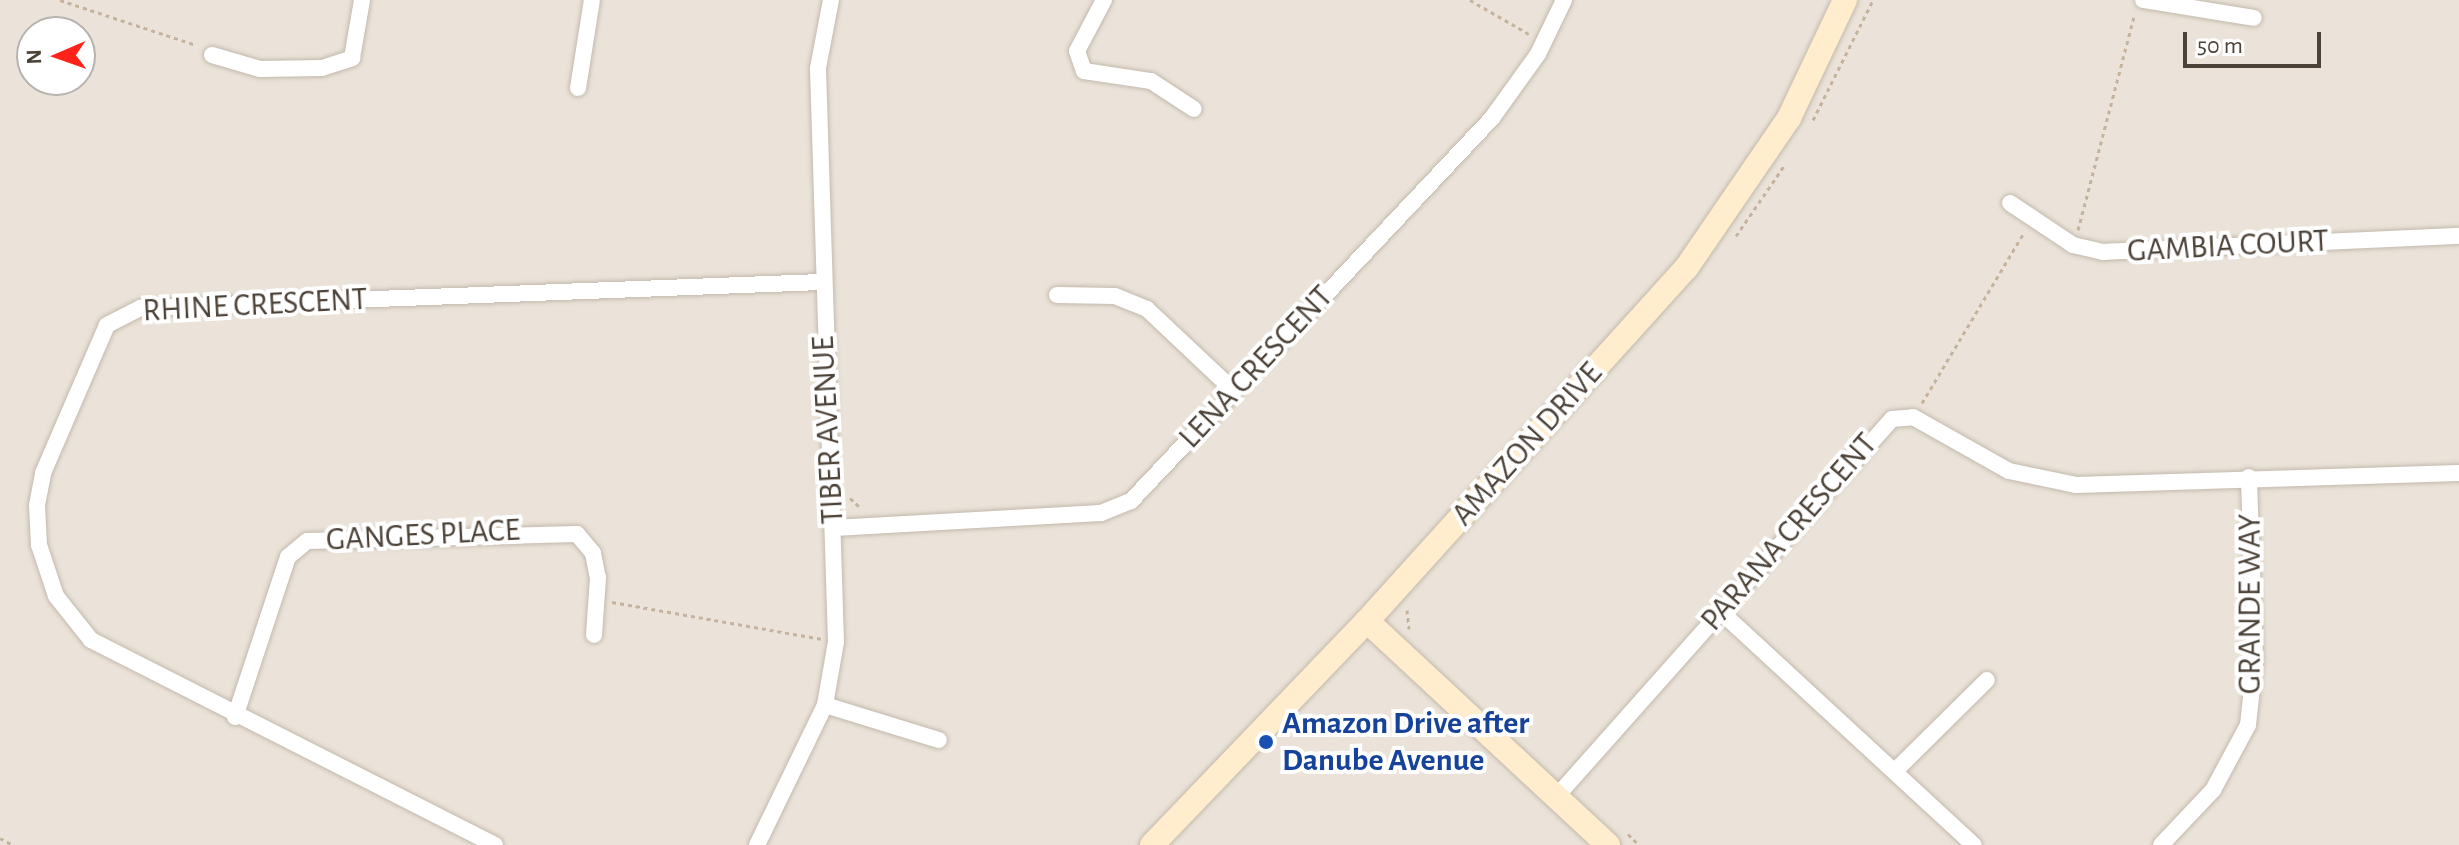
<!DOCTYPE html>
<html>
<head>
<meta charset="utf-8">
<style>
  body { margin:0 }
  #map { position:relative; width:2459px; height:845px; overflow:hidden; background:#f6f2ec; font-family:"Alegreya Sans",sans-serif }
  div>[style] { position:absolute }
  .residential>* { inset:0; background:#ebe3d9 }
  .path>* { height:3px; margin-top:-1.5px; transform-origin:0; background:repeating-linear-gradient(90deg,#c5b39e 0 4px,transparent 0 8px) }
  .roads { filter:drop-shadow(0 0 2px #c3b9ad) drop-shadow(0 0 2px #c3b9ad) }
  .street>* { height:16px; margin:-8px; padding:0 8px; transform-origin:8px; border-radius:8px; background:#fff }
  .secondary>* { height:24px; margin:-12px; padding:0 12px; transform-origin:12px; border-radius:12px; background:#ffedcd }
  .dots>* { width:22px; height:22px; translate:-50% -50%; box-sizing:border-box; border:4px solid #fff; border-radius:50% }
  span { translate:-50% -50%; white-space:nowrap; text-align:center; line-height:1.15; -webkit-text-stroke:8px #fff; paint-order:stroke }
  .street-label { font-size:32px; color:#4c4238 }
  .transit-label { font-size:32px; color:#164399; font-weight:700 }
  .left { translate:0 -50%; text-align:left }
  .north { position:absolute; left:16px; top:16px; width:80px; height:80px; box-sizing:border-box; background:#fff; border:2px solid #b7b3af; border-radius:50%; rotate:268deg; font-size:22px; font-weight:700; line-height:32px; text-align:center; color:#4c4238 }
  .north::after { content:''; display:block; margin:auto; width:28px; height:36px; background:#ff231a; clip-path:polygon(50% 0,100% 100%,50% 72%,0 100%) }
  .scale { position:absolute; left:2183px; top:32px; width:138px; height:36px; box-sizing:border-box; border:4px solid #4c4238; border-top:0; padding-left:10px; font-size:24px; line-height:28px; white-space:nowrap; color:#4c4238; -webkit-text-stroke:6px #fff; paint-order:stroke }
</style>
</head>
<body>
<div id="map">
  <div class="residential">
    <div style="clip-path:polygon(evenodd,0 0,2459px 0,2459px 845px,0 845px,0 0,32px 32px,80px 32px,80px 80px,32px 80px,32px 32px)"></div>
  </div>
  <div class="path">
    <div style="left:60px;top:0;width:143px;rotate:18.3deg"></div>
    <div style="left:1470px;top:0;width:68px;rotate:30deg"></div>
    <div style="left:1813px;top:120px;width:134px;rotate:-63.4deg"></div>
    <div style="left:2078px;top:230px;width:224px;rotate:-75.3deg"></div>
    <div style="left:1736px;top:236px;width:88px;rotate:-55.6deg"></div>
    <div style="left:1922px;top:403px;width:197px;rotate:-59.1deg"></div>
    <div style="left:850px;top:498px;width:16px;rotate:43deg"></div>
    <div style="left:612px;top:602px;width:212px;rotate:10deg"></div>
    <div style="left:1407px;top:610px;width:19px;rotate:84deg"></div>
    <div style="left:1628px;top:834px;width:16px;rotate:45deg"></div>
    <div style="left:0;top:838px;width:15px;rotate:28deg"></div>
  </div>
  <div class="roads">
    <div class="street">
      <div style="left:1104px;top:0;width:58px;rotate:117.9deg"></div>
      <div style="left:1077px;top:51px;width:21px;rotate:71deg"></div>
      <div style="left:1084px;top:71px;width:68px;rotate:8.5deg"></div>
      <div style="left:1151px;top:81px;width:51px;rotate:33.1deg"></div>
      <div style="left:2143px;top:0;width:112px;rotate:9.2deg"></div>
      <div style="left:212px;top:55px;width:50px;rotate:16.3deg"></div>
      <div style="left:260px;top:69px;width:62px;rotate:-0.9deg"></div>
      <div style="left:322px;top:68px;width:32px;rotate:-18deg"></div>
      <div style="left:352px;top:58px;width:59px;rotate:-80.2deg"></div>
      <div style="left:578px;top:88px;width:89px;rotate:-81deg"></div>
      <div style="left:2010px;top:203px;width:76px;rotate:33.7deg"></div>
      <div style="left:2073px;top:245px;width:31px;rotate:13deg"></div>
      <div style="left:2103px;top:252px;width:356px;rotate:-2.6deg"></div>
      <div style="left:1057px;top:295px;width:58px;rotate:1deg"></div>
      <div style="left:1115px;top:296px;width:35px;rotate:22deg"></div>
      <div style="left:1147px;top:309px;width:118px;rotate:43.3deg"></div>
      <div style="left:834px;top:528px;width:267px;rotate:-3.2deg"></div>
      <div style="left:1101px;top:513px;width:32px;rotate:-22deg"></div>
      <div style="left:1131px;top:501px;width:526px;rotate:-46.69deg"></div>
      <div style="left:1492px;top:118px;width:79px;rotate:-54.3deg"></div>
      <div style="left:1538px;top:54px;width:60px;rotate:-64.3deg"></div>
      <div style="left:1720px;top:611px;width:345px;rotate:42.7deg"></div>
      <div style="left:825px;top:705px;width:119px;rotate:17.1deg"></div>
      <div style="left:235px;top:717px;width:169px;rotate:-71.7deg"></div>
      <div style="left:288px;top:557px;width:25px;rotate:-40deg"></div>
      <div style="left:307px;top:541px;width:270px;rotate:-1.5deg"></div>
      <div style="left:577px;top:534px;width:25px;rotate:50deg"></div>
      <div style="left:593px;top:553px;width:25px;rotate:79deg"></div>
      <div style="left:598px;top:578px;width:57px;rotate:94deg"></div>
      <div style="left:1898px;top:768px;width:125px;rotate:-44.7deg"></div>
      <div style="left:1557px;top:796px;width:504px;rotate:-48.38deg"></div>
      <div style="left:1892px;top:419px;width:21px;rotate:-5deg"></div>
      <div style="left:1913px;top:417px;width:110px;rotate:29.4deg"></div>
      <div style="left:2009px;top:471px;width:68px;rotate:11.8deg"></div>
      <div style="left:2076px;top:485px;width:383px;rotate:-1.8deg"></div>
      <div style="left:495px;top:845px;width:453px;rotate:-153.1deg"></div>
      <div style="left:91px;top:640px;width:56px;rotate:-128.5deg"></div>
      <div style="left:56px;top:596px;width:54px;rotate:-108.4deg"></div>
      <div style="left:39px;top:545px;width:40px;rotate:-92.9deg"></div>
      <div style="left:37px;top:505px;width:33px;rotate:-79deg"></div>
      <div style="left:43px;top:473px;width:161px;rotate:-66.6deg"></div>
      <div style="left:107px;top:325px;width:38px;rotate:-27deg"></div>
      <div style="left:141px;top:308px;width:679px;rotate:-2.19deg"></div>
      <div style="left:757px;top:845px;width:156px;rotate:-64.1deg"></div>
      <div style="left:825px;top:705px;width:64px;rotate:-80.1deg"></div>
      <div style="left:836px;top:642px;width:574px;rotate:-91.8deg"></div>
      <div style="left:818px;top:68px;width:69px;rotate:-79.2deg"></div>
      <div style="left:2161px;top:845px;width:76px;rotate:-46.6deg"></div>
      <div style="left:2213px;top:790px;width:74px;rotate:-61.7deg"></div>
      <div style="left:2248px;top:725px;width:64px;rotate:-83.8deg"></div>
      <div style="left:2255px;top:661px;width:184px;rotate:-91.9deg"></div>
    </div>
    <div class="secondary">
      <div style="left:1367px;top:621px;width:329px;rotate:42.9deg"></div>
      <div style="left:1152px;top:845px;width:310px;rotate:-46.2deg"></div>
      <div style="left:1367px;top:621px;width:477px;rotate:-47.9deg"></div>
      <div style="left:1687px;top:267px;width:181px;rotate:-55.6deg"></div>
      <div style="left:1789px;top:118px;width:131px;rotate:-64.6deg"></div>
    </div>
  </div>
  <div class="dots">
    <div style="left:1266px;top:742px;background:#1a4fb4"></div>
  </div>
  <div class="street-label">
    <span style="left:2228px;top:246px;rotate:-3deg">GAMBIA COURT</span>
    <span style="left:255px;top:305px;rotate:-3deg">RHINE CRESCENT</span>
    <span style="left:1256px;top:367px;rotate:-47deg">LENA CRESCENT</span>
    <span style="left:828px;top:430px;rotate:-93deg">TIBER AVENUE</span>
    <span style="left:1527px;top:444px;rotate:-48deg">AMAZON DRIVE</span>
    <span style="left:1789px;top:532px;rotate:-49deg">PARANA CRESCENT</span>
    <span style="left:423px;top:535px;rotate:-3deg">GANGES PLACE</span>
    <span style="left:2250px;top:604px;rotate:-90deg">GRANDE WAY</span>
  </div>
  <div class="transit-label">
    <span class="left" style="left:1282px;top:742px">Amazon Drive after<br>Danube Avenue</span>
  </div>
  <div class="north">N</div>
  <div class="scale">50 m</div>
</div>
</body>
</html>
